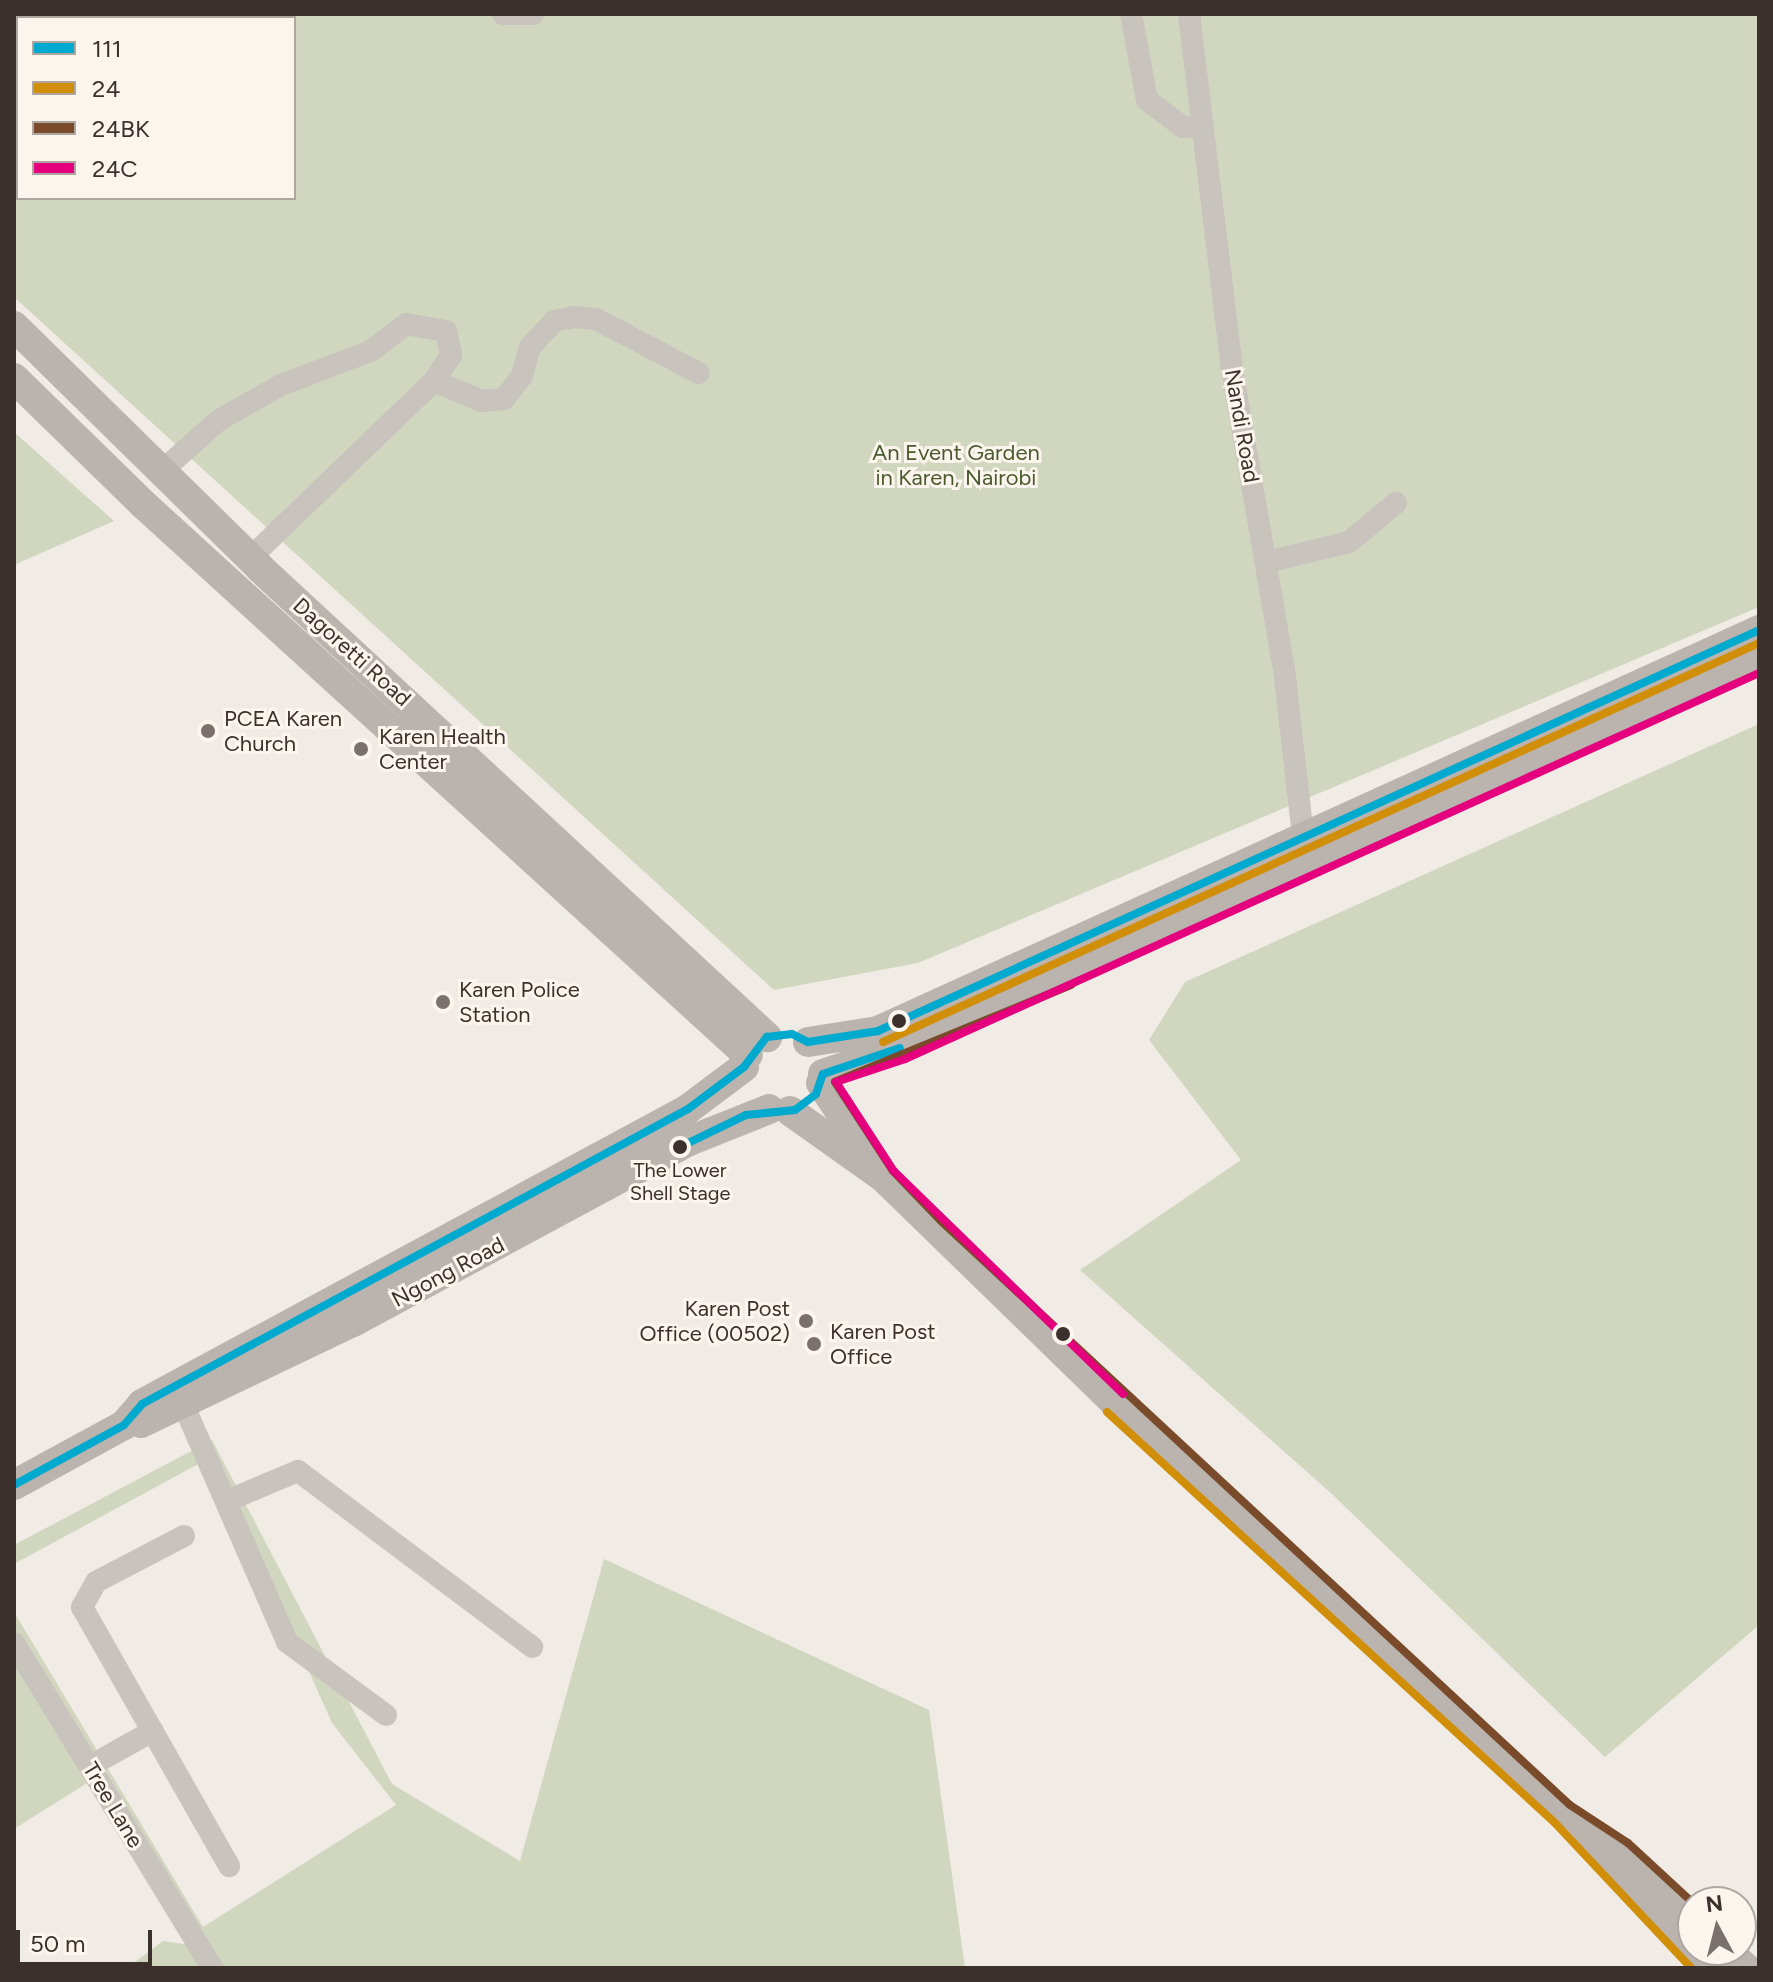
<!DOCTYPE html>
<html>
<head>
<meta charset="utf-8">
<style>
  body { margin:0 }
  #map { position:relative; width:1773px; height:1982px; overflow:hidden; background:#f0ebe5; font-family:Figtree,sans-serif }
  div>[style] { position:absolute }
  .green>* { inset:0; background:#d1d6bf }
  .minor>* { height:22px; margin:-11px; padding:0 11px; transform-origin:11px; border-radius:11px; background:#c9c3be }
  .secondary>* { height:30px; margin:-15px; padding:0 15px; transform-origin:15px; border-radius:15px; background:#bab3ae }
  .bus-1>* { height:8px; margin:-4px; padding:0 4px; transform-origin:4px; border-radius:4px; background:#00a9ce }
  .bus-2>* { height:8px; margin:-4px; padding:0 4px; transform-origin:4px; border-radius:4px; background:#d18e09 }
  .bus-3>* { height:8px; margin:-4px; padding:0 4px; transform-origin:4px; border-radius:4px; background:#7a4b2a }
  .bus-4>* { height:8px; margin:-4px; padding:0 4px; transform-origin:4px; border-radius:4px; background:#e5007d }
  .dots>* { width:22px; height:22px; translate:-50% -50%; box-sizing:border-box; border:4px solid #fbf5ee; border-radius:50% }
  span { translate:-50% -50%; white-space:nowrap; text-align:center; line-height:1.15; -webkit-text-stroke:6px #fbf5ee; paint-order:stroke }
  .bus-label { font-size:20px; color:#3b302b }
  .street-label { font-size:22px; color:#3b302b }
  .park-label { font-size:22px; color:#4a5a2e }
  .poi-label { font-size:22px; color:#3b302b }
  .left { translate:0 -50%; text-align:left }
  .right { translate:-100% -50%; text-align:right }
  .frame { position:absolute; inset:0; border:16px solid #3b302b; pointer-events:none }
  .legend { position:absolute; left:16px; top:16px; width:280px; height:184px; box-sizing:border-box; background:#fbf5ee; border:2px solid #aea6a0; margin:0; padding:10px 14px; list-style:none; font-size:24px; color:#3b302b }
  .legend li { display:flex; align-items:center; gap:16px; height:40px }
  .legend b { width:40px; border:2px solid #aea6a0 }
  .north { position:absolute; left:1677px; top:1886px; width:80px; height:80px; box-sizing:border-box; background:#fbf5ee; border:2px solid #aea6a0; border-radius:50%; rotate:353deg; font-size:22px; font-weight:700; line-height:32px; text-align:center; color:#3b302b }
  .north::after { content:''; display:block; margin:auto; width:28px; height:36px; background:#7a716c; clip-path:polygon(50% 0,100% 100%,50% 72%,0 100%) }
  .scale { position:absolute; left:16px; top:1930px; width:136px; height:36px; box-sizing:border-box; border:4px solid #3b302b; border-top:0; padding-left:10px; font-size:24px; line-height:28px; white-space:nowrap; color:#3b302b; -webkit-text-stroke:6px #fbf5ee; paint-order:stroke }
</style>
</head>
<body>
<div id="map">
  <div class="green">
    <div style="clip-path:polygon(evenodd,14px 14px,1759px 14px,1759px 607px,918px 963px,774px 990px,14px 297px,14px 14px,18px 18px,294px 18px,294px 198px,18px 198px,18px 18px)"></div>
    <div style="clip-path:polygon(14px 432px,114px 521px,14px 565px)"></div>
    <div style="clip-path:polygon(1759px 724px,1759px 1625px,1605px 1757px,1333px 1495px,1080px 1270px,1241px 1160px,1149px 1040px,1185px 982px)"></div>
    <div style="clip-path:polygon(212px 1440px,392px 1784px,520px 1861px,604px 1559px,929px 1710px,965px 1968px,127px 1968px,163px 1941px,205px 1947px,92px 1780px,14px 1829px,14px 1612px,203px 1927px,396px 1805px,332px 1723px,213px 1456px,14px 1564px,14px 1545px)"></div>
  </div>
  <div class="minor">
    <div style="left:503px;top:14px;width:30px"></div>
    <div style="left:1131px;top:14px;width:87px;rotate:79.5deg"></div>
    <div style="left:1147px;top:100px;width:45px;rotate:36.9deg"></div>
    <div style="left:1183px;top:127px;width:19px"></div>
    <div style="left:1189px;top:14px;width:352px;rotate:83.1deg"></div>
    <div style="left:1231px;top:363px;width:311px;rotate:80.2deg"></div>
    <div style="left:1284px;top:669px;width:169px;rotate:83.5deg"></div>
    <div style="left:434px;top:381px;width:52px;rotate:22.6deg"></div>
    <div style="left:482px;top:401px;width:22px;rotate:-5deg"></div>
    <div style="left:504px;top:399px;width:29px;rotate:-52deg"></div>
    <div style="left:522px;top:376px;width:30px;rotate:-75deg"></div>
    <div style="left:530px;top:347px;width:35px;rotate:-47deg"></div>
    <div style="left:554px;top:321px;width:20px;rotate:-11deg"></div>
    <div style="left:574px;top:317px;width:22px;rotate:5deg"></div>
    <div style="left:596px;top:319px;width:116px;rotate:27.7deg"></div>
    <div style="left:163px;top:470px;width:75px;rotate:-41.8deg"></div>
    <div style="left:219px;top:420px;width:71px;rotate:-29.4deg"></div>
    <div style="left:281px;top:385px;width:96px;rotate:-20.7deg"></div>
    <div style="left:371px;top:351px;width:44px;rotate:-37.6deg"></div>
    <div style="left:406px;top:324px;width:41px;rotate:9.9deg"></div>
    <div style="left:446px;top:331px;width:25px;rotate:78deg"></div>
    <div style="left:451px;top:355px;width:31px;rotate:123deg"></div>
    <div style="left:434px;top:381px;width:255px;rotate:136.1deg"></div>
    <div style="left:1267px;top:562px;width:84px;rotate:-13.7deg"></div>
    <div style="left:1349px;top:542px;width:61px;rotate:-39.7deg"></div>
    <div style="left:184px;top:1406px;width:257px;rotate:66.4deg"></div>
    <div style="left:287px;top:1642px;width:123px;rotate:36.4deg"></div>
    <div style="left:229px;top:1500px;width:75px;rotate:-22.8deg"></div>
    <div style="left:298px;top:1471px;width:293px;rotate:36.9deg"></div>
    <div style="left:184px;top:1536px;width:99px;rotate:152.4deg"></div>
    <div style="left:96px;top:1582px;width:29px;rotate:119deg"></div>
    <div style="left:82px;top:1607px;width:298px;rotate:60.4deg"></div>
    <div style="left:14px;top:1643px;width:381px;rotate:58.6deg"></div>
    <div style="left:90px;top:1766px;width:72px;rotate:-29.1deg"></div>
  </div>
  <div class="secondary">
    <div style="left:14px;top:326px;width:345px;rotate:44.5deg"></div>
    <div style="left:260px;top:568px;width:691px;rotate:42.77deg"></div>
    <div style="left:14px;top:378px;width:180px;rotate:44.3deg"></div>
    <div style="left:143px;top:504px;width:818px;rotate:42.33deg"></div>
    <div style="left:808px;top:1042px;width:71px;rotate:-8.9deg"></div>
    <div style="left:878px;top:1031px;width:968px;rotate:-24.47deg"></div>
    <div style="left:823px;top:1074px;width:81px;rotate:-18.7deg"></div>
    <div style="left:900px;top:1048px;width:943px;rotate:-24.31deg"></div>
    <div style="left:821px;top:1083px;width:110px;rotate:56.5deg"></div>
    <div style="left:790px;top:1111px;width:114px;rotate:35.4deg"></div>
    <div style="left:883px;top:1177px;width:324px;rotate:44.2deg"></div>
    <div style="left:1115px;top:1403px;width:608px;rotate:42.53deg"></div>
    <div style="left:1563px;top:1814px;width:211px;rotate:46.9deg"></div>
    <div style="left:141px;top:1423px;width:235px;rotate:-25.5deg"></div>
    <div style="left:353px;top:1322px;width:382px;rotate:-28.3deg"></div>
    <div style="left:689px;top:1141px;width:86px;rotate:-21.8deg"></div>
    <div style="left:14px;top:1485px;width:125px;rotate:-28.6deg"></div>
    <div style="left:124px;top:1425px;width:28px;rotate:-49deg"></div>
    <div style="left:142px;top:1404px;width:621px;rotate:-28.38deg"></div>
    <div style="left:688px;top:1109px;width:70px;rotate:-36.9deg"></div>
    <div style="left:1601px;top:1839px;width:123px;rotate:41.4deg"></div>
    <div style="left:1726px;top:1950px;width:27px;rotate:42deg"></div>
  </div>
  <div class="bus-1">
    <div style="left:680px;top:1147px;width:73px;rotate:-25.9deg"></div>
    <div style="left:746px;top:1115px;width:49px;rotate:-5.8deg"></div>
    <div style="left:795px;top:1110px;width:26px;rotate:-37deg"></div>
    <div style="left:816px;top:1094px;width:21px;rotate:-71deg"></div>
    <div style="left:823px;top:1074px;width:81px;rotate:-18.7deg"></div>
    <div style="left:14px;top:1485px;width:125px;rotate:-28.6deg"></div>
    <div style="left:124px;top:1425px;width:28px;rotate:-49deg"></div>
    <div style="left:142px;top:1404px;width:621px;rotate:-28.38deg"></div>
    <div style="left:688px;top:1109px;width:70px;rotate:-36.9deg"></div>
    <div style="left:744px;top:1067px;width:38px;rotate:-53deg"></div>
    <div style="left:767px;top:1037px;width:25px;rotate:-7deg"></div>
    <div style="left:792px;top:1034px;width:18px;rotate:27deg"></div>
    <div style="left:808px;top:1042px;width:71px;rotate:-8.9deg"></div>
    <div style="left:878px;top:1031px;width:968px;rotate:-24.47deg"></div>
  </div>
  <div class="bus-2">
    <div style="left:883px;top:1042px;width:963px;rotate:-24.49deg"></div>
    <div style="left:1107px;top:1412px;width:608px;rotate:42.53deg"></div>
    <div style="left:1555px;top:1823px;width:199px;rotate:46.8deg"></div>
  </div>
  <div class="bus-3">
    <div style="left:1071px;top:985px;width:255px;rotate:157.7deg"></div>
    <div style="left:835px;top:1082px;width:106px;rotate:56.9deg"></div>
    <div style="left:893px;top:1171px;width:69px;rotate:46.2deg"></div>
    <div style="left:941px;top:1221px;width:858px;rotate:42.88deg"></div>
    <div style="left:1570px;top:1805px;width:69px;rotate:33.2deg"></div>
    <div style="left:1628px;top:1843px;width:88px;rotate:42.7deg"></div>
  </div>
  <div class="bus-4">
    <div style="left:1123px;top:1394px;width:321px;rotate:-135.8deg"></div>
    <div style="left:893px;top:1170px;width:105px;rotate:-122.9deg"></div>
    <div style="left:836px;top:1082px;width:73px;rotate:-18.4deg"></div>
    <div style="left:905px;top:1059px;width:937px;rotate:-24.32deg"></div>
  </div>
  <div class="dots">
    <div style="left:208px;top:731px;background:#7a716c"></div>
    <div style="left:361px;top:749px;background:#7a716c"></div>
    <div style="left:443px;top:1002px;background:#7a716c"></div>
    <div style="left:899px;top:1021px;background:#3b302b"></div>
    <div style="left:680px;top:1147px;background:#3b302b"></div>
    <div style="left:806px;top:1321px;background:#7a716c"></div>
    <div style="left:1063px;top:1334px;background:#3b302b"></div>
    <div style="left:814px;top:1344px;background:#7a716c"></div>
  </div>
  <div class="bus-label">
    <span style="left:680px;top:1182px">The Lower<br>Shell Stage</span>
  </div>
  <div class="street-label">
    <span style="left:1242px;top:426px;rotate:80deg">Nandi Road</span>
    <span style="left:352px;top:652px;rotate:42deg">Dagoretti Road</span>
    <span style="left:448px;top:1272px;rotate:-28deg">Ngong Road</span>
    <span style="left:113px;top:1805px;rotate:59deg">Tree Lane</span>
  </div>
  <div class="park-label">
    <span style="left:956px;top:465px">An Event Garden<br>in Karen, Nairobi</span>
  </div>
  <div class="poi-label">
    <span class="left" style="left:224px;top:731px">PCEA Karen<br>Church</span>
    <span class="left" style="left:379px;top:749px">Karen Health<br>Center</span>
    <span class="left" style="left:459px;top:1002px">Karen Police<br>Station</span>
    <span class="right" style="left:790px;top:1321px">Karen Post<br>Office (00502)</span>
    <span class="left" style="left:830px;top:1344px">Karen Post<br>Office</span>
  </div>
  <div class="frame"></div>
  <ul class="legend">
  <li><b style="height:10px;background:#00a9ce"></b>111</li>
  <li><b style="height:10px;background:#d18e09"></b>24</li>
  <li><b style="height:10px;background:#7a4b2a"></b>24BK</li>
  <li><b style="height:10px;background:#e5007d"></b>24C</li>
  </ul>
  <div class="north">N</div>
  <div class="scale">50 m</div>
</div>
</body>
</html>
